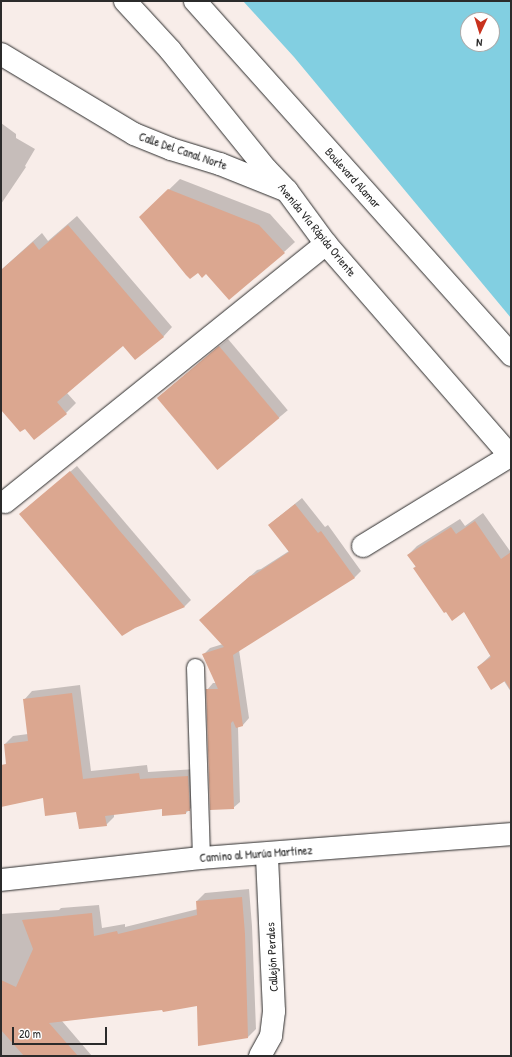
<!DOCTYPE html>
<html>
<head>
<meta charset="utf-8">
<style>
  body { margin:0 }
  #map { position:relative; width:512px; height:1057px; overflow:hidden; background:#f8ede9; font-family:"Patrick Hand",sans-serif }
  div>[style] { position:absolute }
  .water>* { inset:0; background:#82cfe1 }
  .shadow>* { inset:0; background:#0003; transform-origin:0 0 }
  .building>* { inset:0; background:#dba790; transform-origin:0 0 }
  .roads { filter:drop-shadow(0 0 1px #2b2b2b) drop-shadow(0 0 1px #2b2b2b) }
  .service>* { height:17px; margin:-8.5px; padding:0 8.5px; transform-origin:8.5px; border-radius:8.5px; background:#fff }
  .minor>* { height:22px; margin:-11px; padding:0 11px; transform-origin:11px; border-radius:11px; background:#fff }
  .tertiary>* { height:22px; margin:-11px; padding:0 11px; transform-origin:11px; border-radius:11px; background:#fff }
  .trunk>* { height:22px; margin:-11px; padding:0 11px; transform-origin:11px; border-radius:11px; background:#fff }
  span { translate:-50% -50%; white-space:nowrap; text-align:center; line-height:1.15; -webkit-text-stroke:4px #fff; paint-order:stroke }
  .street-label { font-size:12px; color:#2b2b2b }
  .frame { position:absolute; inset:0; border:2px solid #2b2b2b; pointer-events:none }
  .north { position:absolute; left:460px; top:12px; width:40px; height:40px; box-sizing:border-box; background:#fff; border:1px solid #aaa; border-radius:50%; rotate:184deg; font-size:11px; font-weight:700; line-height:16px; text-align:center; color:#2b2b2b }
  .north::after { content:''; display:block; margin:auto; width:14px; height:18px; background:#c8321e; clip-path:polygon(50% 0,100% 100%,50% 72%,0 100%) }
  .scale { position:absolute; left:12px; top:1027px; width:95px; height:18px; box-sizing:border-box; border:2px solid #2b2b2b; border-top:0; padding-left:5px; font-size:12px; line-height:14px; white-space:nowrap; color:#2b2b2b; -webkit-text-stroke:3px #fff; paint-order:stroke }
</style>
</head>
<body>
<div id="map">
  <div class="water">
    <div style="clip-path:polygon(evenodd,243px 1px,511px 1px,511px 318px,294px 57px,243px 1px,468px 20px,492px 20px,492px 44px,468px 44px,468px 20px)"></div>
  </div>
  <div class="shadow">
    <div style="clip-path:polygon(1px 123px,16px 134px,16px 138px,35px 149px,25px 166px,26px 167px,1px 204px)"></div>
    <div style="clip-path:polygon(180px 179px,270px 214px,295px 242px,284px 252px,151px 207px)"></div>
    <div style="clip-path:polygon(77px 216px,172px 327px,163px 337px,123px 344px,67px 393px,76px 403px,66px 413px,25px 428px,1px 409px,1px 270px,42px 233px,48px 241px)"></div>
    <div style="left:228px;top:339px;width:93px;height:91px;rotate:50deg"></div>
    <div style="clip-path:polygon(77px 466px,191px 600px,185px 606px,135px 627px,20px 514px)"></div>
    <div style="clip-path:polygon(302px 498px,325px 527px,328px 525px,361px 571px,355px 577px,239px 650px,249px 718px,243px 725px,238px 727px,240px 802px,233px 808px,207px 690px,213px 683px,217px 683px,204px 654px,210px 648px,223px 644px,207px 614px,257px 570px,261px 569px,289px 551px,269px 525px)"></div>
    <div style="clip-path:polygon(483px 513px,510px 551px,511px 550px,511px 692px,504px 681px,478px 667px,491px 655px,464px 611px,414px 568px,416px 566px,408px 555px,417px 546px,460px 519px,465px 526px)"></div>
    <div style="clip-path:polygon(80px 685px,91px 771px,147px 765px,148px 772px,196px 769px,197px 802px,186px 813px,162px 808px,114px 814px,114px 817px,106px 825px,77px 811px,44px 797px,12px 804px,5px 744px,13px 736px,28px 734px,24px 700px,32px 691px)"></div>
    <div style="clip-path:polygon(249px 889px,252px 926px,256px 1029px,248px 1037px,198px 1004px,62px 1021px,92px 1056px,1px 1056px,1px 914px,59px 910px,61px 908px,99px 905px,102px 928px,125px 924px,125px 927px,198px 909px,197px 901px,205px 893px)"></div>
  </div>
  <div class="building">
    <div style="clip-path:polygon(168px 189px,259px 225px,285px 253px,229px 300px,206px 274px,202px 278px,198px 273px,190px 279px,186px 275px,139px 217px)"></div>
    <div style="clip-path:polygon(68px 225px,164px 337px,135px 360px,123px 346px,57px 402px,67px 414px,34px 440px,25px 429px,20px 432px,1px 410px,1px 270px,33px 242px,39px 250px)"></div>
    <div style="left:219px;top:346px;width:94px;height:81px;rotate:50deg"></div>
    <div style="clip-path:polygon(70px 471px,119px 530px,185px 607px,135px 628px,122px 636px,19px 514px)"></div>
    <div style="clip-path:polygon(295px 504px,318px 533px,321px 531px,355px 578px,233px 655px,243px 726px,236px 728px,233px 721px,231px 723px,234px 809px,210px 810px,206px 689px,218px 689px,202px 654px,224px 647px,199px 620px,250px 576px,254px 575px,289px 552px,268px 525px)"></div>
    <div style="clip-path:polygon(475px 521px,501px 559px,511px 552px,511px 691px,505px 681px,491px 690px,477px 667px,491px 657px,464px 612px,452px 621px,446px 612px,444px 613px,413px 568px,416px 567px,407px 555px,451px 527px,456px 534px)"></div>
    <div style="clip-path:polygon(72px 693px,83px 779px,139px 773px,140px 779px,188px 776px,190px 811px,186px 811px,186px 814px,162px 816px,162px 809px,105px 816px,107px 826px,79px 829px,76px 812px,45px 816px,43px 798px,1px 807px,1px 765px,6px 764px,4px 744px,28px 741px,23px 699px)"></div>
    <div style="clip-path:polygon(242px 897px,245px 934px,248px 1038px,198px 1046px,197px 1006px,163px 1012px,162px 1010px,49px 1023px,78px 1056px,24px 1056px,1px 1030px,1px 980px,16px 987px,33px 949px,22px 920px,92px 913px,94px 936px,117px 931px,118px 934px,197px 915px,196px 901px)"></div>
  </div>
  <div class="roads">
    <div class="service">
      <div style="left:195px;top:667px;width:191px;rotate:88.2deg"></div>
    </div>
    <div class="minor">
      <div style="left:1px;top:54px;width:155px;rotate:31deg"></div>
      <div style="left:134px;top:134px;width:40px;rotate:22deg"></div>
      <div style="left:171px;top:149px;width:51px;rotate:17deg"></div>
      <div style="left:220px;top:164px;width:72px;rotate:21.9deg"></div>
      <div style="left:5px;top:502px;width:412px;rotate:-38.8deg"></div>
      <div style="left:363px;top:546px;width:172px;rotate:-31.5deg"></div>
      <div style="left:260px;top:1056px;width:23px;rotate:-61deg"></div>
      <div style="left:271px;top:1036px;width:25px;rotate:-83deg"></div>
      <div style="left:274px;top:1011px;width:157px;rotate:-92.6deg"></div>
    </div>
    <div class="tertiary">
      <div style="left:125px;top:1px;width:67px;rotate:47.4deg"></div>
      <div style="left:170px;top:50px;width:153px;rotate:51.1deg"></div>
      <div style="left:266px;top:169px;width:30px;rotate:46deg"></div>
      <div style="left:287px;top:191px;width:66px;rotate:53.7deg"></div>
      <div style="left:326px;top:244px;width:282px;rotate:49deg"></div>
      <div style="left:1px;top:880px;width:201px;rotate:-6.3deg"></div>
      <div style="left:201px;top:858px;width:311px;rotate:-4.4deg"></div>
    </div>
    <div class="trunk">
      <div style="left:195px;top:1px;width:475px;rotate:48.2deg"></div>
    </div>
  </div>
  <div class="street-label">
    <span style="left:183px;top:151px;rotate:19deg">Calle Del Canal Norte</span>
    <span style="left:353px;top:178px;rotate:48deg">Boulevard Alamar</span>
    <span style="left:317px;top:230px;rotate:51deg">Avenida Vía Rápida Oriente</span>
    <span style="left:256px;top:854px;rotate:-4deg">Camino al Murúa Martínez</span>
    <span style="left:272px;top:957px;rotate:-93deg">Callejón Perales</span>
  </div>
  <div class="frame"></div>
  <div class="north">N</div>
  <div class="scale">20 m</div>
</div>
</body>
</html>
